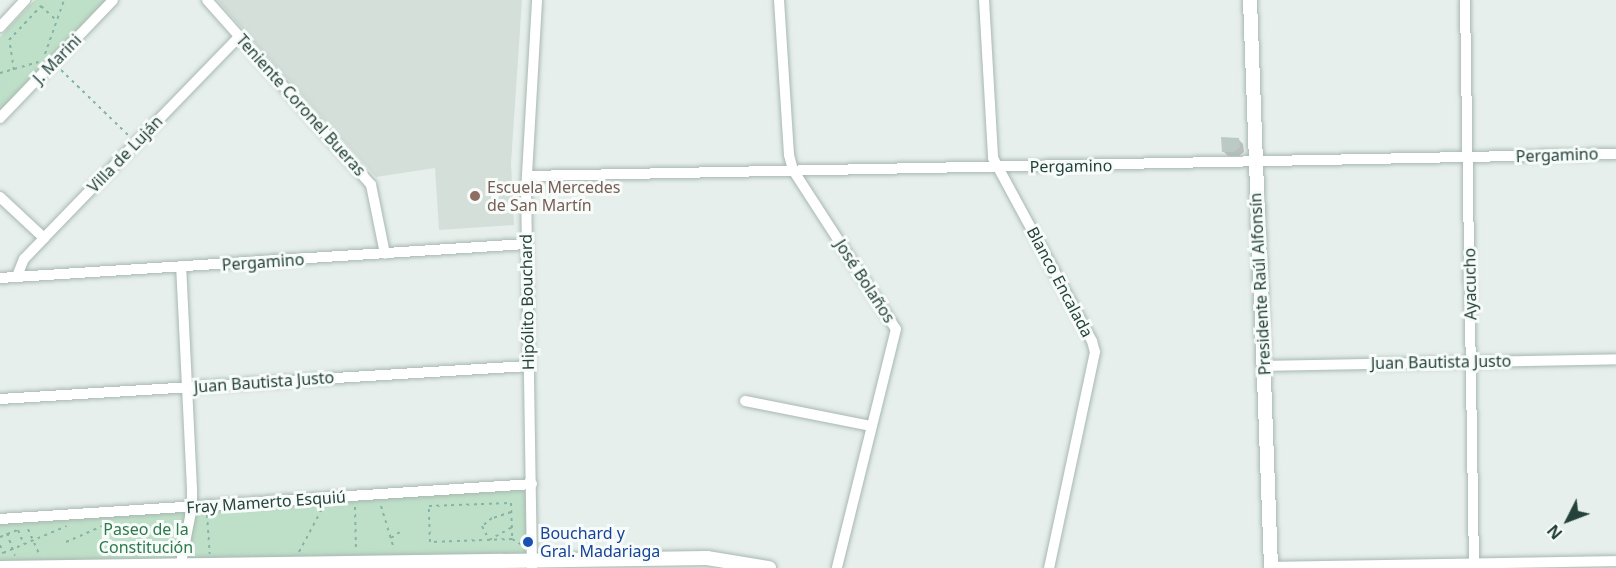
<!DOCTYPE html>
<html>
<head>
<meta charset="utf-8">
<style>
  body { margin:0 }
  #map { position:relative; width:1616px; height:568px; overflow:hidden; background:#e6efeb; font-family:"Noto Sans",sans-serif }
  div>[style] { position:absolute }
  .built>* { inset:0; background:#d4dfda }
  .green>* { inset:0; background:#bfe0c8 }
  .shadow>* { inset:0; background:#0003 }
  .building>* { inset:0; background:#bbcac4 }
  .path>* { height:2px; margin-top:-1px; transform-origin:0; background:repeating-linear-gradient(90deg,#86b3a5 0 3px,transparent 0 7.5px) }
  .roads { filter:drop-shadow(0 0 2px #a8b8b2) drop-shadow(0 0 2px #a8b8b2) }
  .minor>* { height:10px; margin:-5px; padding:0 5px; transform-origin:5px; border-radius:5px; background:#fff }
  .secondary>* { height:14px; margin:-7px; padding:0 7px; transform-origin:7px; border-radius:7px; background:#fff }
  .dots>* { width:16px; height:16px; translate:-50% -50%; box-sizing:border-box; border:3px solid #f7fbf9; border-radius:50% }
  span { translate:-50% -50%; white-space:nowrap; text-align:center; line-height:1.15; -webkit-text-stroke:6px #f7fbf9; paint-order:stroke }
  .street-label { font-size:16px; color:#24423a }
  .education-label { font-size:16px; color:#785e54 }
  .left { translate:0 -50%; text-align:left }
  .park-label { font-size:16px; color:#2d7a4b }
  .transit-label { font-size:16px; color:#164399 }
  .north { position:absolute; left:1538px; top:490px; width:60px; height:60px; -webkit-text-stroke:4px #f7fbf9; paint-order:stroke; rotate:228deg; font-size:16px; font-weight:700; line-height:24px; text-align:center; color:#24423a }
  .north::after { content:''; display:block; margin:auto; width:21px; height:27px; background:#24423a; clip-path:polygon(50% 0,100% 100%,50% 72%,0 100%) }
</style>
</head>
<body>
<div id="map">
  <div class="built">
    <div style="clip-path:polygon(217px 0,522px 0,511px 163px,514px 225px,439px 230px,435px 168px,376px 177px)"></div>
  </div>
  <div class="green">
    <div style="clip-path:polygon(35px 0,107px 0,0 110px,0 37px)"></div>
    <div style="clip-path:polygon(532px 484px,532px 559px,0 568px,0 519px)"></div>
  </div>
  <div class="shadow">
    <div style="clip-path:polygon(1238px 139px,1243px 144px,1244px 152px,1239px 156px,1228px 156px,1223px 151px)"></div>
  </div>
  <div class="building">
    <div style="clip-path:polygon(1221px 137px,1239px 138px,1240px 147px,1234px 152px,1222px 152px)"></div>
  </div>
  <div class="path">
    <div style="left:45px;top:54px;width:57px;rotate:-70.6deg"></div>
    <div style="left:14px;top:70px;width:30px;rotate:-99deg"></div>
    <div style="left:9px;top:40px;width:47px;rotate:-46.7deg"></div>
    <div style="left:41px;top:6px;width:21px;rotate:43deg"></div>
    <div style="left:61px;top:70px;width:93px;rotate:44.1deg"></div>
    <div style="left:0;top:73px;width:40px;rotate:-16deg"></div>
    <div style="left:381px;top:506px;width:45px;rotate:73.2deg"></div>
    <div style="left:355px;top:507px;width:45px;rotate:88.7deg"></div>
    <div style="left:511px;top:512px;width:20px;rotate:162deg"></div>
    <div style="left:492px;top:518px;width:13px;rotate:141deg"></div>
    <div style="left:482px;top:526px;width:16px;rotate:63deg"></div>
    <div style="left:489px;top:540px;width:26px;rotate:-29deg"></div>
    <div style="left:207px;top:515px;width:39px;rotate:86deg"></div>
    <div style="left:28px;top:529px;width:27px;rotate:66deg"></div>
    <div style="left:18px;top:530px;width:15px;rotate:67deg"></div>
    <div style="left:7px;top:533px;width:24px;rotate:71deg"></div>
    <div style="left:0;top:537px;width:22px;rotate:-22deg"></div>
    <div style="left:391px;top:538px;width:11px;rotate:-34deg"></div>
    <div style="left:512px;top:539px;width:82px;rotate:177.9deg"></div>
    <div style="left:430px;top:542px;width:36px;rotate:-92deg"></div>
    <div style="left:429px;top:506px;width:82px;rotate:-2.1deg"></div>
    <div style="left:511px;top:503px;width:36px;rotate:88deg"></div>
    <div style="left:512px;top:539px;width:12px;rotate:31deg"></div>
    <div style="left:66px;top:542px;width:45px;rotate:-23.7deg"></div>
    <div style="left:0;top:545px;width:9px;rotate:69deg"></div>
    <div style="left:299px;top:552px;width:49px;rotate:-61.9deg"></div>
    <div style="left:3px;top:553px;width:69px;rotate:-22.9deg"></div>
  </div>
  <div class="roads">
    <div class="minor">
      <div style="left:207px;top:0;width:247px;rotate:48.4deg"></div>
      <div style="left:371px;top:185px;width:70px;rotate:78.5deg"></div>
      <div style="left:779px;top:0;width:155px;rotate:86.3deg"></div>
      <div style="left:789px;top:155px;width:16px;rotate:75deg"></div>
      <div style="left:793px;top:170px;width:189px;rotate:57.1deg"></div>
      <div style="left:896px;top:329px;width:246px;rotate:103.9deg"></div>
      <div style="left:984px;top:0;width:158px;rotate:86.7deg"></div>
      <div style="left:993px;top:158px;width:208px;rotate:61.6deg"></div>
      <div style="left:1092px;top:341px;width:11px;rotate:75deg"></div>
      <div style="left:1095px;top:352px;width:221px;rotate:102deg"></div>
      <div style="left:1465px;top:0;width:568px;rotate:89.09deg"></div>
      <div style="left:0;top:27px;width:37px;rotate:-47deg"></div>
      <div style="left:0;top:118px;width:163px;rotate:-46.2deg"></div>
      <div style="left:527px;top:176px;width:1089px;rotate:-1.16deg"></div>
      <div style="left:0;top:197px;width:60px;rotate:43deg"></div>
      <div style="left:17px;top:276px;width:18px;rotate:-68deg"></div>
      <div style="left:24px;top:259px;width:29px;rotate:-46deg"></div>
      <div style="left:44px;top:238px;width:281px;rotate:-45.9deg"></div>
      <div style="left:0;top:278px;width:527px;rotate:-3.7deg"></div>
      <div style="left:1265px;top:366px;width:351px;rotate:-1.1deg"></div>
      <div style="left:0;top:399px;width:529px;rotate:-3.58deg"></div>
      <div style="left:745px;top:401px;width:128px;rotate:11.2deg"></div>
      <div style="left:0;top:519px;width:533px;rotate:-3.76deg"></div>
      <div style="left:1271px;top:567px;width:345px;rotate:-1deg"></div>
      <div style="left:180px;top:568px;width:62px;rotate:-78.9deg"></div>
      <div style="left:192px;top:507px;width:18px;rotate:-90deg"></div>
      <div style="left:192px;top:489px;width:222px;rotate:-92.8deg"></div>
      <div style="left:532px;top:568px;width:376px;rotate:-90.9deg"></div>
      <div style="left:526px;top:192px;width:192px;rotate:-86.7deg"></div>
    </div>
    <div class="secondary">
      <div style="left:1250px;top:0;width:568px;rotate:87.88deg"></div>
      <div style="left:0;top:568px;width:707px;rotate:-0.81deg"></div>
      <div style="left:707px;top:558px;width:63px;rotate:9.2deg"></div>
    </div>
  </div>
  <div class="dots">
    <div style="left:475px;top:196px;background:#8d6e63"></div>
    <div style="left:528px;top:542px;background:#1a4fb4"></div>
  </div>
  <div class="street-label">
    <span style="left:57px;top:59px;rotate:-46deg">J. Marini</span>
    <span style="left:301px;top:105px;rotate:48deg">Teniente Coronel Bueras</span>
    <span style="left:125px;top:154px;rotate:-46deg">Villa de Luján</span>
    <span style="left:1557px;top:155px;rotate:-2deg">Pergamino</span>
    <span style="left:1071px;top:166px;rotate:-1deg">Pergamino</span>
    <span style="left:263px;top:262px;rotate:-4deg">Pergamino</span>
    <span style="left:865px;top:281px;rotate:57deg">José Bolaños</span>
    <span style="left:1060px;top:282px;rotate:62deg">Blanco Encalada</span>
    <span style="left:1260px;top:284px;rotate:-93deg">Presidente Raúl Alfonsín</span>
    <span style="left:1470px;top:284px;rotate:-91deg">Ayacucho</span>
    <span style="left:527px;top:302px;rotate:-91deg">Hipólito Bouchard</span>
    <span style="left:1441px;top:362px;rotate:-1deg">Juan Bautista Justo</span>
    <span style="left:264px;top:382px;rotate:-4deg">Juan Bautista Justo</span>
    <span style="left:266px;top:502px;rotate:-4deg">Fray Mamerto Esquiú</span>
  </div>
  <div class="education-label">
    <span class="left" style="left:487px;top:196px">Escuela Mercedes<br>de San Martín</span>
  </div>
  <div class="park-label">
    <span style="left:146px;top:538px">Paseo de la<br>Constitución</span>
  </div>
  <div class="transit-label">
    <span class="left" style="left:540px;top:542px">Bouchard y<br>Gral. Madariaga</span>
  </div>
  <div class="north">N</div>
</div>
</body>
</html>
